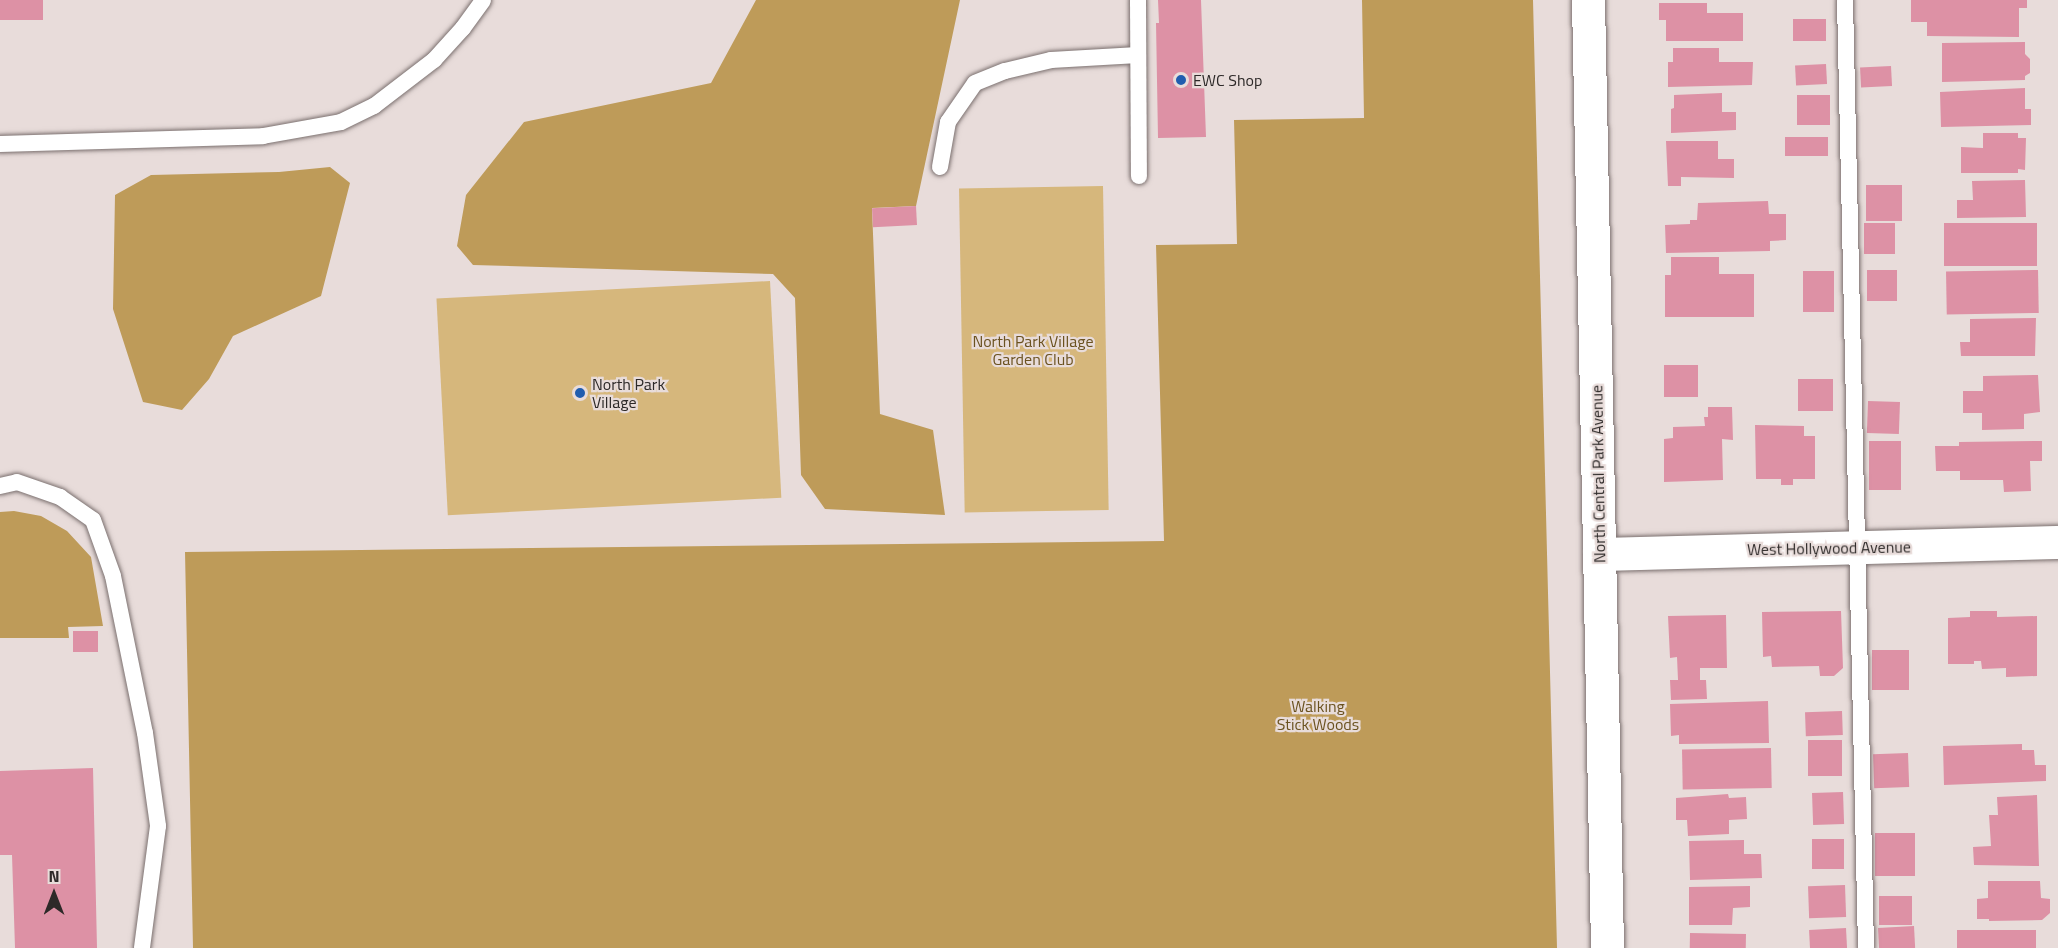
<!DOCTYPE html>
<html>
<head>
<meta charset="utf-8">
<style>
  body { margin:0 }
  #map { position:relative; width:2058px; height:948px; overflow:hidden; background:#e8dcda; font-family:"Titillium Web",sans-serif }
  div>[style] { position:absolute }
  .green>* { inset:0; background:#d6b77c; transform-origin:0 0 }
  .forest>* { inset:0; background:#be9b59 }
  .building>* { inset:0; background:#dd91a5; transform-origin:0 0 }
  .roads { filter:drop-shadow(0 0 2px #7b706f) drop-shadow(0 0 2px #7b706f) }
  .lane>* { height:16px; margin:-8px; padding:0 8px; transform-origin:8px; border-radius:8px; background:#fff }
  .street>* { height:33px; margin:-16.5px; padding:0 16.5px; transform-origin:16.5px; border-radius:16.5px; background:#fff }
  .dots>* { width:16px; height:16px; translate:-50% -50%; box-sizing:border-box; border:3px solid #e8dcda; border-radius:50% }
  span { translate:-50% -50%; white-space:nowrap; text-align:center; line-height:1.15; -webkit-text-stroke:4.5px #e8dcda; paint-order:stroke }
  .poi-label { font-size:16px; color:#2d2928 }
  .left { translate:0 -50%; text-align:left }
  .park-label { font-size:16px; color:#6b5220 }
  .street-label { font-size:16px; color:#2d2928 }
  .north { position:absolute; left:24px; top:864px; width:60px; height:60px; -webkit-text-stroke:4px #e8dcda; paint-order:stroke; rotate:0deg; font-size:16px; font-weight:700; line-height:24px; text-align:center; color:#2d2928 }
  .north::after { content:''; display:block; margin:auto; width:21px; height:27px; background:#2d2928; clip-path:polygon(50% 0,100% 100%,50% 72%,0 100%) }
</style>
</head>
<body>
<div id="map">
  <div class="green">
    <div style="left:1103px;top:186px;width:324px;height:144px;rotate:89deg"></div>
    <div style="left:770px;top:281px;width:217px;height:334px;rotate:87deg"></div>
  </div>
  <div class="forest">
    <div style="clip-path:polygon(756px 0,960px 0,916px 206px,872px 208px,880px 414px,933px 430px,945px 515px,825px 509px,801px 475px,795px 298px,773px 274px,473px 265px,457px 246px,466px 195px,524px 122px,711px 83px)"></div>
    <div style="clip-path:polygon(1362px 0,1533px 0,1557px 948px,193px 948px,185px 552px,1164px 541px,1156px 245px,1237px 244px,1234px 120px,1364px 118px)"></div>
    <div style="clip-path:polygon(330px 167px,350px 183px,321px 296px,233px 336px,209px 379px,182px 410px,143px 402px,113px 309px,115px 195px,151px 175px,279px 172px)"></div>
    <div style="clip-path:polygon(14px 511px,41px 516px,67px 531px,91px 557px,103px 626px,68px 627px,69px 638px,0 638px,0 512px)"></div>
  </div>
  <div class="building">
    <div style="left:0;top:0;width:43px;height:20px"></div>
    <div style="clip-path:polygon(1158px 0,1201px 0,1206px 137px,1158px 138px,1156px 23px,1159px 23px)"></div>
    <div style="clip-path:polygon(1911px 0,2027px 0,2027px 8px,2019px 8px,2019px 37px,1927px 36px,1927px 22px,1911px 22px)"></div>
    <div style="clip-path:polygon(1659px 3px,1707px 3px,1707px 13px,1743px 13px,1743px 41px,1666px 41px,1666px 20px,1659px 20px)"></div>
    <div style="left:1826px;top:19px;width:22px;height:33px;rotate:90deg"></div>
    <div style="clip-path:polygon(2025px 42px,2025px 54px,2030px 59px,2030px 73px,2025px 76px,2025px 80px,1942px 82px,1942px 43px)"></div>
    <div style="clip-path:polygon(1673px 48px,1719px 48px,1719px 62px,1753px 62px,1752px 85px,1668px 87px,1668px 62px,1673px 62px)"></div>
    <div style="left:1826px;top:64px;width:20px;height:31px;rotate:87deg"></div>
    <div style="left:1891px;top:66px;width:20px;height:31px;rotate:87deg"></div>
    <div style="clip-path:polygon(2025px 88px,2025px 109px,2031px 109px,2031px 125px,1941px 127px,1940px 92px)"></div>
    <div style="clip-path:polygon(1722px 93px,1722px 112px,1736px 112px,1736px 130px,1671px 133px,1671px 109px,1674px 108px,1674px 95px)"></div>
    <div style="left:1797px;top:95px;width:33px;height:30px"></div>
    <div style="clip-path:polygon(1983px 133px,2018px 133px,2018px 138px,2026px 138px,2025px 170px,2018px 169px,2018px 173px,1961px 173px,1961px 147px,1983px 148px)"></div>
    <div style="left:1828px;top:137px;width:19px;height:43px;rotate:90deg"></div>
    <div style="clip-path:polygon(1666px 141px,1718px 141px,1718px 159px,1734px 159px,1734px 178px,1681px 177px,1681px 186px,1668px 186px)"></div>
    <div style="clip-path:polygon(2025px 180px,2026px 217px,1957px 218px,1957px 200px,1973px 200px,1972px 181px)"></div>
    <div style="left:1902px;top:185px;width:36px;height:36px;rotate:90deg"></div>
    <div style="clip-path:polygon(1768px 201px,1769px 214px,1786px 214px,1786px 240px,1770px 241px,1770px 251px,1666px 253px,1665px 225px,1690px 224px,1690px 220px,1697px 220px,1698px 203px)"></div>
    <div style="left:916px;top:206px;width:19px;height:44px;rotate:87deg"></div>
    <div style="left:1895px;top:223px;width:31px;height:31px;rotate:90deg"></div>
    <div style="left:2037px;top:223px;width:43px;height:93px;rotate:90deg"></div>
    <div style="clip-path:polygon(1671px 257px,1719px 257px,1719px 274px,1754px 274px,1754px 317px,1665px 317px,1665px 275px,1671px 275px)"></div>
    <div style="left:1867px;top:270px;width:30px;height:31px"></div>
    <div style="left:2038px;top:270px;width:43px;height:92px;rotate:89deg"></div>
    <div style="left:1803px;top:271px;width:31px;height:41px"></div>
    <div style="clip-path:polygon(2036px 318px,2035px 356px,1961px 356px,1960px 342px,1970px 342px,1970px 319px)"></div>
    <div style="left:1698px;top:365px;width:32px;height:34px;rotate:90deg"></div>
    <div style="clip-path:polygon(2038px 375px,2040px 412px,2024px 414px,2024px 429px,1982px 430px,1982px 413px,1963px 413px,1963px 391px,1983px 391px,1983px 376px)"></div>
    <div style="left:1833px;top:379px;width:32px;height:35px;rotate:90deg"></div>
    <div style="left:1868px;top:401px;width:32px;height:32px;rotate:2deg"></div>
    <div style="clip-path:polygon(1708px 407px,1732px 407px,1733px 440px,1722px 439px,1723px 480px,1664px 482px,1664px 439px,1673px 438px,1673px 427px,1705px 426px,1704px 417px,1708px 417px)"></div>
    <div style="clip-path:polygon(1755px 425px,1804px 426px,1804px 436px,1815px 436px,1815px 479px,1793px 479px,1793px 485px,1781px 485px,1781px 479px,1756px 479px)"></div>
    <div style="left:1901px;top:441px;width:49px;height:32px;rotate:90deg"></div>
    <div style="clip-path:polygon(2042px 441px,2042px 461px,2030px 461px,2031px 491px,2004px 492px,2003px 480px,1960px 480px,1960px 471px,1936px 471px,1935px 446px,1959px 446px,1959px 442px)"></div>
    <div style="clip-path:polygon(1841px 611px,1843px 668px,1834px 676px,1820px 676px,1819px 666px,1772px 667px,1771px 656px,1763px 657px,1762px 612px)"></div>
    <div style="clip-path:polygon(1970px 611px,1997px 611px,1997px 617px,2037px 616px,2037px 676px,2006px 677px,2006px 668px,1982px 669px,1981px 661px,1974px 661px,1974px 664px,1948px 664px,1948px 618px,1970px 617px)"></div>
    <div style="clip-path:polygon(1726px 615px,1727px 668px,1700px 668px,1700px 680px,1706px 680px,1707px 699px,1671px 700px,1670px 680px,1678px 680px,1677px 657px,1670px 658px,1668px 616px)"></div>
    <div style="left:98px;top:631px;width:21px;height:25px;rotate:90deg"></div>
    <div style="left:1872px;top:650px;width:37px;height:40px"></div>
    <div style="clip-path:polygon(1768px 701px,1769px 743px,1679px 744px,1679px 735px,1671px 736px,1670px 704px)"></div>
    <div style="left:1842px;top:711px;width:24px;height:37px;rotate:88deg"></div>
    <div style="left:1842px;top:740px;width:36px;height:34px;rotate:90deg"></div>
    <div style="clip-path:polygon(2022px 744px,2022px 750px,2034px 750px,2035px 765px,2046px 765px,2046px 781px,1944px 785px,1943px 746px)"></div>
    <div style="left:1771px;top:748px;width:40px;height:89px;rotate:89deg"></div>
    <div style="left:1908px;top:753px;width:34px;height:35px;rotate:88deg"></div>
    <div style="clip-path:polygon(93px 768px,97px 948px,15px 948px,12px 855px,0 855px,0 771px)"></div>
    <div style="left:1843px;top:792px;width:32px;height:31px;rotate:88deg"></div>
    <div style="clip-path:polygon(1728px 794px,1729px 798px,1746px 797px,1747px 819px,1729px 820px,1729px 834px,1688px 836px,1687px 820px,1676px 820px,1676px 798px)"></div>
    <div style="clip-path:polygon(2037px 795px,2039px 866px,1974px 865px,1973px 847px,1991px 846px,1989px 815px,1998px 815px,1997px 797px)"></div>
    <div style="left:1915px;top:833px;width:43px;height:40px;rotate:90deg"></div>
    <div style="left:1844px;top:839px;width:30px;height:32px;rotate:90deg"></div>
    <div style="clip-path:polygon(1744px 840px,1744px 854px,1761px 854px,1762px 878px,1690px 880px,1689px 841px)"></div>
    <div style="clip-path:polygon(1988px 881px,2040px 881px,2041px 898px,2050px 899px,2050px 913px,2042px 920px,1989px 921px,1989px 919px,1977px 919px,1977px 899px,1988px 898px)"></div>
    <div style="left:1845px;top:885px;width:32px;height:37px;rotate:88deg"></div>
    <div style="clip-path:polygon(1750px 886px,1750px 907px,1733px 908px,1732px 925px,1689px 925px,1689px 887px)"></div>
    <div style="left:1879px;top:896px;width:33px;height:29px"></div>
    <div style="left:1914px;top:926px;width:22px;height:36px;rotate:87deg"></div>
    <div style="left:1846px;top:928px;width:20px;height:37px;rotate:87deg"></div>
    <div style="left:2036px;top:930px;width:18px;height:79px;rotate:90deg"></div>
    <div style="left:1690px;top:933px;width:56px;height:15px;rotate:1deg"></div>
  </div>
  <div class="roads">
    <div class="lane">
      <div style="left:1138px;top:0;width:176px;rotate:89.7deg"></div>
      <div style="left:1845px;top:0;width:948px;rotate:88.73deg"></div>
      <div style="left:0;top:144px;width:263px;rotate:-1.7deg"></div>
      <div style="left:263px;top:136px;width:79px;rotate:-10.2deg"></div>
      <div style="left:341px;top:122px;width:37px;rotate:-26deg"></div>
      <div style="left:374px;top:106px;width:76px;rotate:-37.5deg"></div>
      <div style="left:434px;top:60px;width:43px;rotate:-47.8deg"></div>
      <div style="left:463px;top:28px;width:34px;rotate:-54deg"></div>
      <div style="left:940px;top:167px;width:46px;rotate:-79.9deg"></div>
      <div style="left:948px;top:122px;width:47px;rotate:-55.3deg"></div>
      <div style="left:975px;top:83px;width:32px;rotate:-22deg"></div>
      <div style="left:1005px;top:71px;width:47px;rotate:-13.4deg"></div>
      <div style="left:1051px;top:60px;width:87px;rotate:-3.3deg"></div>
      <div style="left:0;top:486px;width:17px;rotate:-13deg"></div>
      <div style="left:17px;top:482px;width:46px;rotate:19.2deg"></div>
      <div style="left:60px;top:497px;width:40px;rotate:34.9deg"></div>
      <div style="left:93px;top:520px;width:59px;rotate:70.3deg"></div>
      <div style="left:113px;top:576px;width:160px;rotate:78.5deg"></div>
      <div style="left:145px;top:733px;width:94px;rotate:82deg"></div>
      <div style="left:158px;top:826px;width:123px;rotate:97.5deg"></div>
    </div>
    <div class="street">
      <div style="left:1588px;top:0;width:948px;rotate:88.85deg"></div>
      <div style="left:1599px;top:554px;width:459px;rotate:-1.5deg"></div>
    </div>
  </div>
  <div class="dots">
    <div style="left:1181px;top:80px;background:#205daf"></div>
    <div style="left:580px;top:393px;background:#205daf"></div>
  </div>
  <div class="poi-label">
    <span class="left" style="left:1193px;top:80px">EWC Shop</span>
    <span class="left" style="left:592px;top:393px">North Park<br>Village</span>
  </div>
  <div class="park-label">
    <span style="left:1033px;top:350px">North Park Village<br>Garden Club</span>
    <span style="left:1318px;top:715px">Walking<br>Stick Woods</span>
  </div>
  <div class="street-label">
    <span style="left:1598px;top:474px;rotate:-91deg">North Central Park Avenue</span>
    <span style="left:1829px;top:548px;rotate:-1deg">West Hollywood Avenue</span>
  </div>
  <div class="north">N</div>
</div>
</body>
</html>
